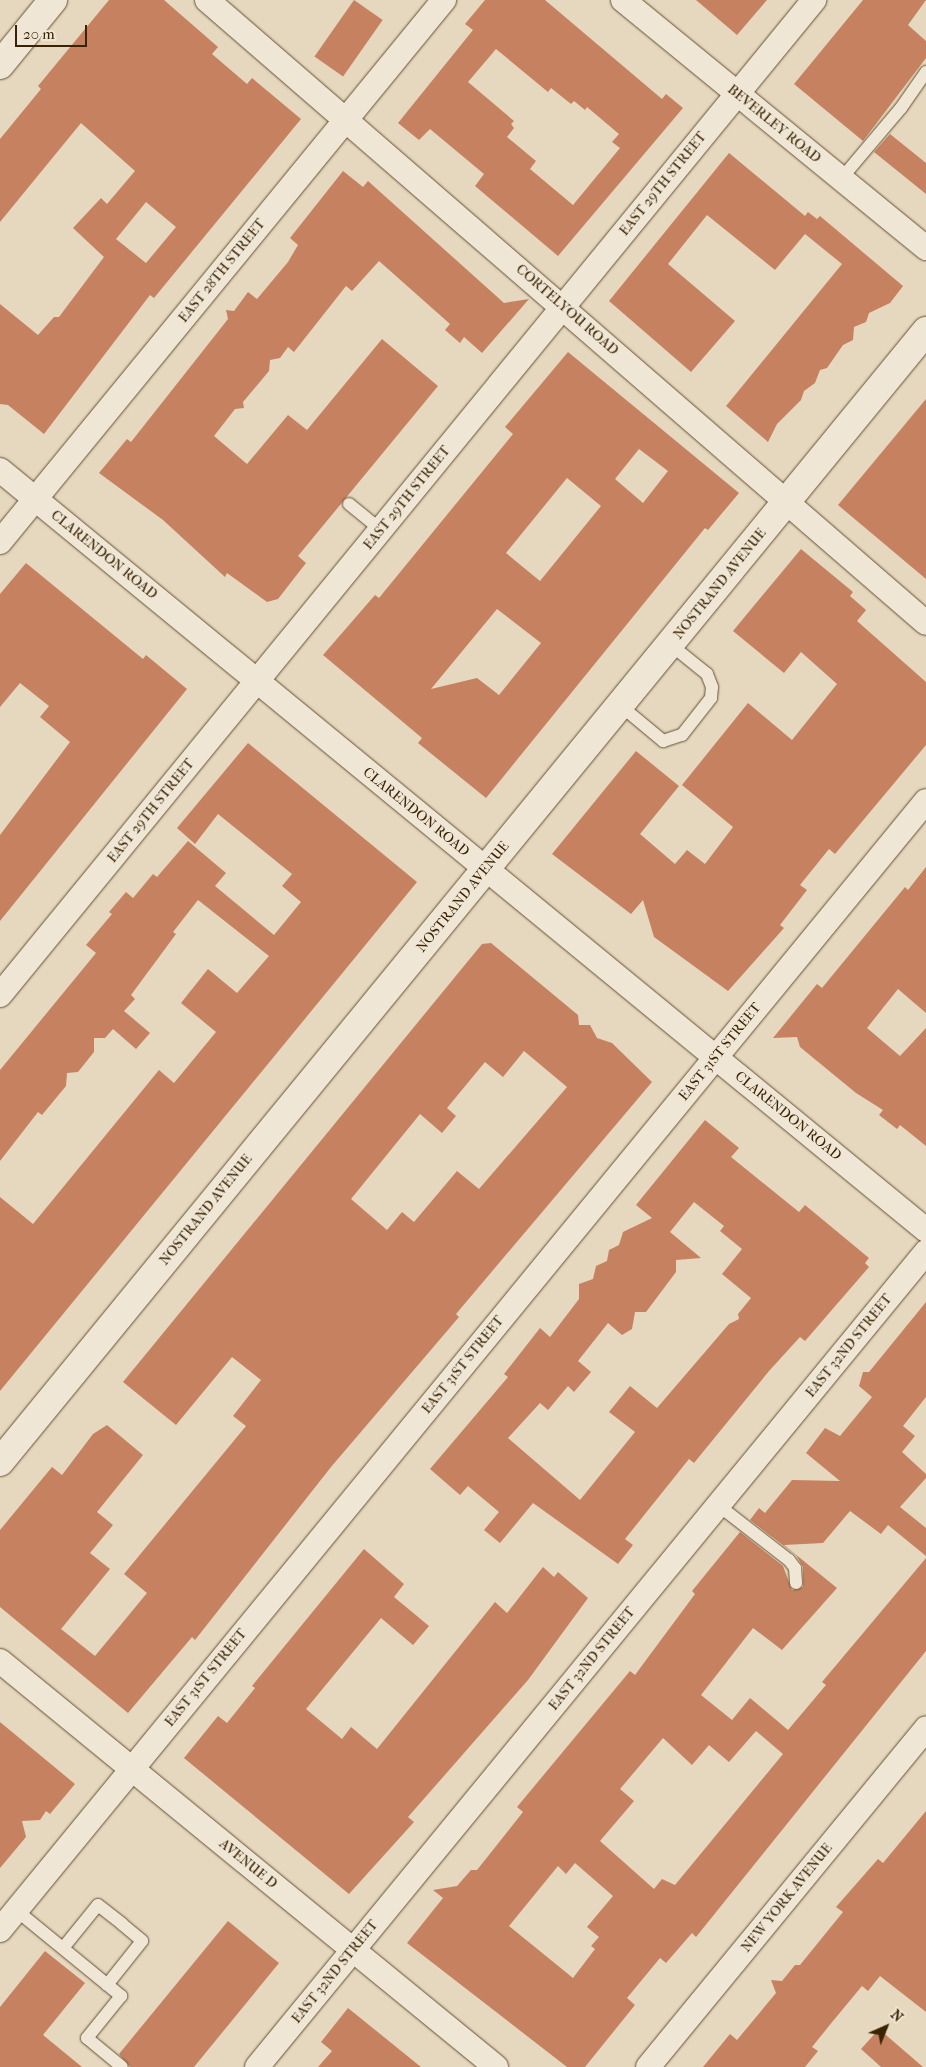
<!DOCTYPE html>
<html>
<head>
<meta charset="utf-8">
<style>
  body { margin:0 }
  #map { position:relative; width:926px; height:2067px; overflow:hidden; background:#e6d8be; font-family:"IM FELL French Canon",serif }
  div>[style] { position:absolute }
  .building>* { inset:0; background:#c68161; transform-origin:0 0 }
  .roads { filter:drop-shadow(0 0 1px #645032) drop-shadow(0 0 1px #645032) }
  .lane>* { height:12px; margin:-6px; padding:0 6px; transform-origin:6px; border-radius:6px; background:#efe6d5 }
  .street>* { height:24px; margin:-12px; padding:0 12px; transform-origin:12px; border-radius:12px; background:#efe6d5 }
  .secondary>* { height:28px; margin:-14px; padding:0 14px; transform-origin:14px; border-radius:14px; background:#efe6d5 }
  span { translate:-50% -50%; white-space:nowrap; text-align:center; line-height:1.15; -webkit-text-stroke:5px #efe6d5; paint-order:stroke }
  .street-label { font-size:14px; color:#392303 }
  .north { position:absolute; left:861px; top:2002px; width:50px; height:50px; -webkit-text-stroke:4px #efe6d5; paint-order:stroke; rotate:44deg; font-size:14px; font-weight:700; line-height:20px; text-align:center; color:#392303 }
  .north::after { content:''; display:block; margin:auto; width:18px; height:22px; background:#392303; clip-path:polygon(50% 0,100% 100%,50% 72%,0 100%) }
  .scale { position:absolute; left:15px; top:25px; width:72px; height:22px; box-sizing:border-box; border:2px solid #392303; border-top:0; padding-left:6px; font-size:15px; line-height:18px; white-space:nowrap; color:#392303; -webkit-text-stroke:4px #efe6d5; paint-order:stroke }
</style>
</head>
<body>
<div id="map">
  <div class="building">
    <div style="clip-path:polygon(evenodd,109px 0,164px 0,218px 47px,212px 54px,247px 84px,252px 78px,301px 119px,154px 298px,150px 295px,44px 434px,8px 405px,0 404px,0 304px,38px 335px,54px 317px,59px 317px,104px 257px,73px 228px,101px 198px,107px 204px,135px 171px,81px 123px,0 222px,0 139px,41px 89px,38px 86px,109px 0,146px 202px,176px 227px,146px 263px,116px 239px,146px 202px)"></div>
    <div style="left:354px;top:0;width:35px;height:69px;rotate:35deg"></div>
    <div style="clip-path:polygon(evenodd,485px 0,545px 0,662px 99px,666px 94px,683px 108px,558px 256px,475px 186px,484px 174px,430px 129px,419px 140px,398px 123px,473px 30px,465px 24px,485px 0,496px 49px,548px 92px,551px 88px,571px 104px,574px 101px,585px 110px,587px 107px,619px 134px,612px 142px,620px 148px,573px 205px,530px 169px,536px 161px,507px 137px,514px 128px,511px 124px,514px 121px,468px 82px,496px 49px)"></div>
    <div style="clip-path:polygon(696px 0,767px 0,737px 35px)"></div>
    <div style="clip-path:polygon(863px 0,926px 0,908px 25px,926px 41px,926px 58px,863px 141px,794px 84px)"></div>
    <div style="clip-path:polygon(890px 134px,926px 163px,926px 194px,874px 152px)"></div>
    <div style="clip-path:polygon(729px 153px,805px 216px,808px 212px,817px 219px,820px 216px,903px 286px,890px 303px,869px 313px,866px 322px,854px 327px,853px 340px,843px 345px,827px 368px,820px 370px,815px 383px,804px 391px,801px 400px,777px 424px,768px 442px,726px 406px,842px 264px,805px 234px,775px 270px,707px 215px,668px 264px,735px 321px,691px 372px,609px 301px)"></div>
    <div style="clip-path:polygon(343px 171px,363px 187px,368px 181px,504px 303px,529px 299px,482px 353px,464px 337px,460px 343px,445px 330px,450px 324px,379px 261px,352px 291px,346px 286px,294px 352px,288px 347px,280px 358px,270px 360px,269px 371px,243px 402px,244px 408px,235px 409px,214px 436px,247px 464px,288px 415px,307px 430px,382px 339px,438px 386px,298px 556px,306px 563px,278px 599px,267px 602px,227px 573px,225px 577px,163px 520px,99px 473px,127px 439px,131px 442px,228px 319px,226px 310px,234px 311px,248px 292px,257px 299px,288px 262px,298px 245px,290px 238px)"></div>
    <div style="clip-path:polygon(evenodd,568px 352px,739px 493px,708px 530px,705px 528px,486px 798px,418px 743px,422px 738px,323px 655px,375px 595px,379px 598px,513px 434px,505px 427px,568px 352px,639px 449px,668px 471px,643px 503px,615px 479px,639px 449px,568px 352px,567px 478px,601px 506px,540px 581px,506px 553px,567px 478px,568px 352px,497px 609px,541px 643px,499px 695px,477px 678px,431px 689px,497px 609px)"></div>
    <div style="clip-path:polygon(926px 399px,926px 579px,838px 505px)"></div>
    <div style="clip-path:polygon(801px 549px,853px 592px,850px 596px,866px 610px,857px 621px,926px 682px,926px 745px,835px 854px,829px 849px,800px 885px,807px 890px,780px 925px,784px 928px,728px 991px,654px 937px,643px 900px,631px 914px,552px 854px,636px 751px,679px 786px,640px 834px,675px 864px,687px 850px,705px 864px,733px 827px,682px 785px,748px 703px,792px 740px,837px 684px,801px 652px,784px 673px,733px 631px)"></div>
    <div style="clip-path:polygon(26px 563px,143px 659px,146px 655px,187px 689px,0 921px,0 835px,70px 742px,40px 717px,49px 706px,20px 683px,0 707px,0 594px)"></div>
    <div style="clip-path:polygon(248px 743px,417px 882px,0 1391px,0 1197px,33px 1224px,159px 1070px,174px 1083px,216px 1032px,181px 1003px,208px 969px,237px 993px,269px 956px,198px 900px,173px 932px,176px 934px,131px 995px,135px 999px,124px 1011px,150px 1033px,136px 1049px,113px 1029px,105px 1038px,94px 1038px,94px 1052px,78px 1072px,67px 1073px,66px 1086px,42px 1115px,38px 1112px,0 1161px,0 1070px,96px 953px,86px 945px,112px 914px,109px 912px,126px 892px,133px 898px,153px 874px,157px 877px,188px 841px,226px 873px,215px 886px,274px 935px,301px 902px,282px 886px,292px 874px,218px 814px,195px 844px,177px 828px)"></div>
    <div style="clip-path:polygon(926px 867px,926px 1013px,898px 989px,867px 1028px,900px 1056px,926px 1028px,926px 1146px,900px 1125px,897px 1129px,879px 1115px,883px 1110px,856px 1093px,800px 1047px,797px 1037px,773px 1038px,817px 984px,822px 988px,905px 887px,908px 890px)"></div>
    <div style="clip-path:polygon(evenodd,491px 943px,578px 1015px,579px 1025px,590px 1025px,597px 1038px,612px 1043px,652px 1082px,456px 1314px,459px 1317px,331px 1467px,195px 1640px,192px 1637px,128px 1713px,0 1607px,0 1530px,52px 1467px,62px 1475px,93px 1434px,107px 1425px,143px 1455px,97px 1512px,113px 1525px,90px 1553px,110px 1569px,61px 1629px,95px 1656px,147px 1593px,124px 1574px,246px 1426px,233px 1416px,261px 1380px,232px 1357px,176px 1425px,123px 1382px,482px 944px,491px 943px,524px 1051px,567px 1087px,479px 1189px,457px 1171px,414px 1222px,402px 1212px,387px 1230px,351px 1199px,420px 1114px,442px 1133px,456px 1116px,447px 1108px,485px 1062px,503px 1077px,524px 1051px)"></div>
    <div style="clip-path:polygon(evenodd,705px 1120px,739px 1148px,731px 1157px,799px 1212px,805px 1205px,869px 1258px,865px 1263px,869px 1267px,805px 1341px,800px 1337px,769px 1371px,694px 1463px,689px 1459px,625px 1539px,633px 1545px,618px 1564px,533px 1503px,500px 1543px,484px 1530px,499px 1512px,468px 1486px,460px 1495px,430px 1469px,508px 1377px,504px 1374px,540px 1328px,550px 1337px,579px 1299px,579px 1284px,593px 1279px,596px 1266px,607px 1261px,609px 1250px,619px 1245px,623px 1232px,652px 1218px,636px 1205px,705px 1120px,694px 1202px,724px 1226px,720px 1231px,742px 1249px,722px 1274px,751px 1298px,738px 1314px,739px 1319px,729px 1324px,657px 1408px,630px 1386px,609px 1412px,635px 1432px,580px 1500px,508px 1438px,540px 1403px,548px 1410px,568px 1386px,574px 1392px,591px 1372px,578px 1361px,608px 1323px,622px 1335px,632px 1329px,635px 1312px,646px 1312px,676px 1272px,676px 1260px,701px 1258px,670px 1232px,694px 1202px)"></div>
    <div style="clip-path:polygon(evenodd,926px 1302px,926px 1397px,903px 1426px,915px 1436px,902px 1452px,926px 1474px,926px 1478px,900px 1507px,926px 1528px,926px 1556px,888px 1525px,881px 1534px,850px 1511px,823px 1543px,784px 1545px,837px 1588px,782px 1650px,753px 1628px,701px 1695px,732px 1720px,750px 1698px,788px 1730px,826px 1685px,822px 1682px,926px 1558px,926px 1651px,696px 1937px,692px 1933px,666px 1963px,660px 1958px,627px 1998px,635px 2005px,585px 2067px,567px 2067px,407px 1943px,443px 1898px,433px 1890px,457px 1886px,471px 1870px,477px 1870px,523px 1812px,517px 1807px,630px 1671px,635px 1675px,695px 1594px,692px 1591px,740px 1532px,783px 1566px,792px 1590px,803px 1587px,803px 1567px,796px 1555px,750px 1520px,759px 1508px,765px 1513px,792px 1480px,840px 1481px,806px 1453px,825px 1428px,840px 1436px,872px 1397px,859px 1386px,863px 1372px,869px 1372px,926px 1302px,756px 1731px,783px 1754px,675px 1885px,662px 1879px,654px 1889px,600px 1841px,634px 1801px,620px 1789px,663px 1738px,692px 1765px,709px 1745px,729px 1762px,756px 1731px,926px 1302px,575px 1863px,613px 1896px,587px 1927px,599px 1937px,591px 1946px,595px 1949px,573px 1978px,509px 1926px,558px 1866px,566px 1874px,575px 1863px)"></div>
    <div style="clip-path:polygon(364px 1549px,404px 1584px,394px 1597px,429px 1626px,413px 1645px,381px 1618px,306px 1709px,342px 1739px,351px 1727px,377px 1749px,495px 1602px,507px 1613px,543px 1567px,554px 1577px,558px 1572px,588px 1598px,528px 1680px,408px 1817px,414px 1822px,349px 1894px,184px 1758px,218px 1716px,227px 1723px,255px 1688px,252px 1686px)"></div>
    <div style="clip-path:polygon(0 1722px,75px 1784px,50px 1814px,46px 1811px,40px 1820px,22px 1821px,26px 1837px,0 1868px)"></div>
    <div style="clip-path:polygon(926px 1811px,926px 2012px,880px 1976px,868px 1991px,862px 1986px,833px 2021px,812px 2047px,818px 2051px,805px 2067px,703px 2067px,730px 2034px,737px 2040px,776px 1993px,771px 1980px,782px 1981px,795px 1965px,800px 1965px,843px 1912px,836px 1907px,878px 1859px,883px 1863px)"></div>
    <div style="clip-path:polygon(228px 1921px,279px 1963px,194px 2067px,130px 2067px,119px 2054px)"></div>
    <div style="clip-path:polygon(45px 1951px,85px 1983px,43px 2035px,82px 2067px,0 2067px,0 2007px)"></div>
    <div style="clip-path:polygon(348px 2008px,421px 2067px,318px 2067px,332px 2051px,321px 2042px)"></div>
    <div style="clip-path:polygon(879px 2029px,923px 2067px,881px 2067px,861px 2049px)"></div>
  </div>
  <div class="roads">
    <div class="lane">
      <div style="left:841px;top:179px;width:93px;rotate:-49.8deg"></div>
      <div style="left:901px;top:108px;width:44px;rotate:-55.2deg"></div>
      <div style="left:349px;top:504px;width:41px;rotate:39.1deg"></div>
      <div style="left:621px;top:706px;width:55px;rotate:39.8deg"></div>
      <div style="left:663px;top:741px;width:20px;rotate:-18deg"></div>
      <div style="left:682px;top:735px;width:47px;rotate:-51.9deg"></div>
      <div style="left:711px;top:698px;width:11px;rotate:-85deg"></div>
      <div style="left:712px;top:687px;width:14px;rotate:-111deg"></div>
      <div style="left:707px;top:674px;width:46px;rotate:-141.1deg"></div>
      <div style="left:718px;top:1505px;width:90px;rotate:37.8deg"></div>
      <div style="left:789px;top:1560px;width:10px;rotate:53deg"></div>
      <div style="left:795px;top:1568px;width:15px;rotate:86deg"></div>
      <div style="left:16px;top:1910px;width:136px;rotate:39.3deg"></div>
      <div style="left:121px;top:1996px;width:54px;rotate:129deg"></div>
      <div style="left:87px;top:2038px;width:45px;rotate:39.6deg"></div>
      <div style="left:63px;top:1948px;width:55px;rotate:-50.9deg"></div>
      <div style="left:98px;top:1905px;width:31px;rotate:38deg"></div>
      <div style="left:122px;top:1924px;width:26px;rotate:40deg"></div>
      <div style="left:142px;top:1941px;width:56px;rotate:128.5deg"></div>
    </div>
    <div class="street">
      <div style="left:207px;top:0;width:951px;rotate:40.91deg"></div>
      <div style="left:623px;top:0;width:392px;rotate:39.3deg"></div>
      <div style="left:0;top:470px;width:1198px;rotate:39.38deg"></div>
      <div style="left:0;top:542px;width:701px;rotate:-50.68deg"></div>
      <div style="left:0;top:995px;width:1286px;rotate:-50.71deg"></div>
      <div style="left:0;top:1661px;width:641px;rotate:39.3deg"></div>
      <div style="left:0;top:1930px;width:1460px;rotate:-50.64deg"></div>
      <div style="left:257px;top:2067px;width:1054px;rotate:-50.62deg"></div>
      <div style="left:648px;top:2067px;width:438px;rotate:-50.6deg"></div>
    </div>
    <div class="secondary">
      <div style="left:0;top:65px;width:84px;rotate:-50.8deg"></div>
      <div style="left:0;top:1462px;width:1462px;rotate:-50.69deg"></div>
    </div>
  </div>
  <div class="street-label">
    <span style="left:774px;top:124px;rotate:39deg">BEVERLEY ROAD</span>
    <span style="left:663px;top:184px;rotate:-51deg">EAST 29TH STREET</span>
    <span style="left:222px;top:271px;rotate:-51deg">EAST 28TH STREET</span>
    <span style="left:567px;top:310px;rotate:41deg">CORTELYOU ROAD</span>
    <span style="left:407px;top:498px;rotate:-51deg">EAST 29TH STREET</span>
    <span style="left:104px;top:555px;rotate:39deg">CLARENDON ROAD</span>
    <span style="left:720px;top:584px;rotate:-51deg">NOSTRAND AVENUE</span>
    <span style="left:151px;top:811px;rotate:-51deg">EAST 29TH STREET</span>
    <span style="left:416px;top:812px;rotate:39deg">CLARENDON ROAD</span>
    <span style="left:463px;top:897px;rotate:-51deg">NOSTRAND AVENUE</span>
    <span style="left:720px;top:1052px;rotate:-51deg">EAST 31ST STREET</span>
    <span style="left:788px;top:1116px;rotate:39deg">CLARENDON ROAD</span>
    <span style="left:206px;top:1210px;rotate:-51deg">NOSTRAND AVENUE</span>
    <span style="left:849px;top:1346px;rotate:-51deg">EAST 32ND STREET</span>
    <span style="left:463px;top:1365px;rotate:-51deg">EAST 31ST STREET</span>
    <span style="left:592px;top:1659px;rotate:-51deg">EAST 32ND STREET</span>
    <span style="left:206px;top:1678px;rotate:-51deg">EAST 31ST STREET</span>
    <span style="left:248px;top:1864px;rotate:39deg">AVENUE D</span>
    <span style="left:787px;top:1898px;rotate:-51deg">NEW YORK AVENUE</span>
    <span style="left:335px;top:1972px;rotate:-51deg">EAST 32ND STREET</span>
  </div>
  <div class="north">N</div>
  <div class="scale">20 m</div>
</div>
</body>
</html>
